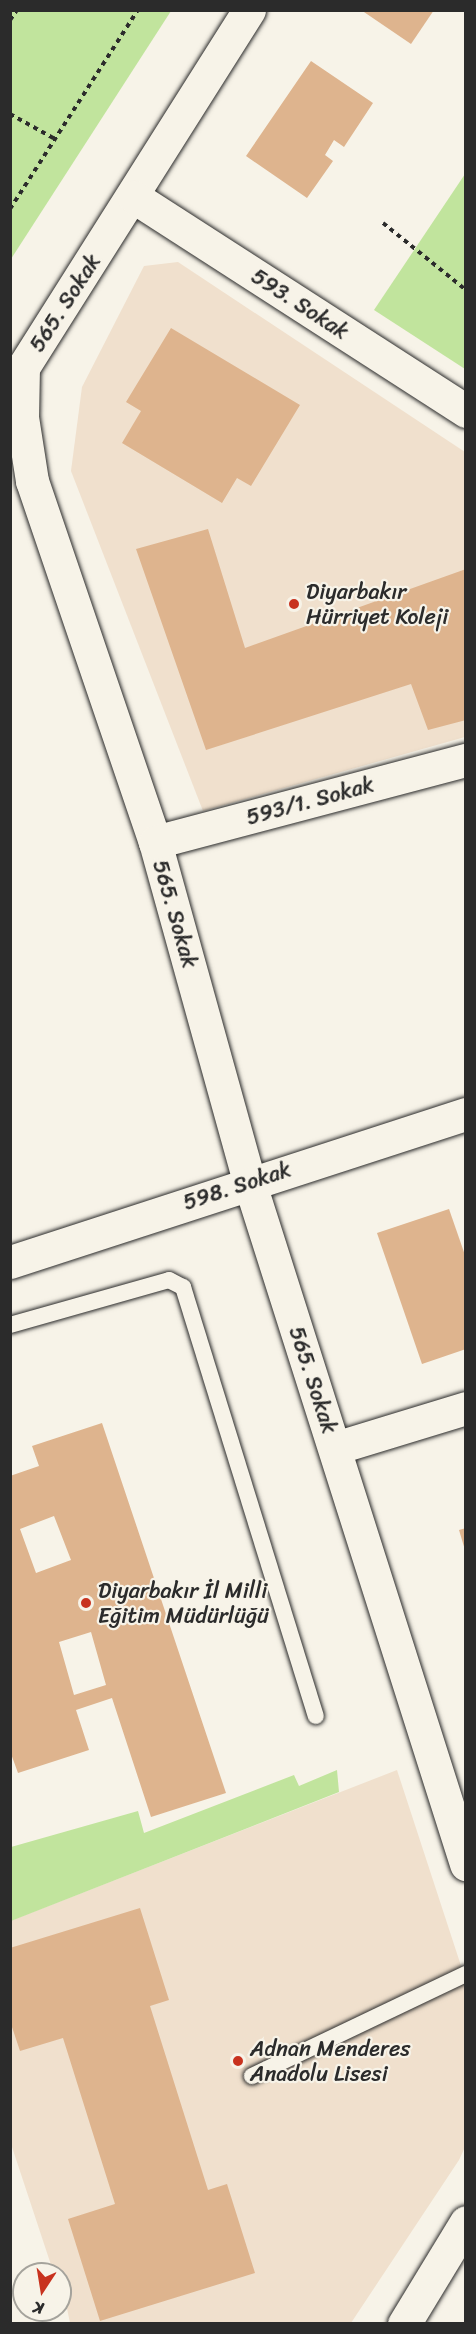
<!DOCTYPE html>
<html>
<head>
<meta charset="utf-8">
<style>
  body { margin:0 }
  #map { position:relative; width:476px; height:2334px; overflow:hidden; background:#f7f3e8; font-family:Sriracha,sans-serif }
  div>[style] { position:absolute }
  .built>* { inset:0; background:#f0e0cd }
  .green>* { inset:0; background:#c1e49d }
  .building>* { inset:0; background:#deb48e }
  .path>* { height:4px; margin-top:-2px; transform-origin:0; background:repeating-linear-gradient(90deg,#2b2b2b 0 4.5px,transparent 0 9px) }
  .roads { filter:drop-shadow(0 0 2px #2b2b2b) drop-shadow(0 0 2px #2b2b2b) }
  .service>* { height:16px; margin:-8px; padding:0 8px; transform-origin:8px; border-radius:8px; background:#f7f3e8 }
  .minor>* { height:33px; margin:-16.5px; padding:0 16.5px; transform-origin:16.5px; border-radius:16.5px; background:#f7f3e8 }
  .dots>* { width:16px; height:16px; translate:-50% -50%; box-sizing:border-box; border:3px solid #f7f3e8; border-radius:50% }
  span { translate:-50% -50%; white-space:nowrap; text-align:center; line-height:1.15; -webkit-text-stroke:4.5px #f7f3e8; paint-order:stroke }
  .street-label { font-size:22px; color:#2b2b2b }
  .poi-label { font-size:22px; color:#2b2b2b }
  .left { translate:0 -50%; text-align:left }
  .frame { position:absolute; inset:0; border:12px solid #2b2b2b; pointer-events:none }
  .north { position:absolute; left:12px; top:2262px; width:60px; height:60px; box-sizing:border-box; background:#f7f3e8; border:2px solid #a5a39c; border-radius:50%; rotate:192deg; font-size:16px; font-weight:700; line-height:24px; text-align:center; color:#2b2b2b }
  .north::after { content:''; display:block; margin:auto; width:21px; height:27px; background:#c8321e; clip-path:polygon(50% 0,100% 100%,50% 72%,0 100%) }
</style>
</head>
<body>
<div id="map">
  <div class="built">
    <div style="clip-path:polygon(178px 262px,465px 452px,465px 737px,203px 811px,71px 471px,82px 387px,144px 266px)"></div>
    <div style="clip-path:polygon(397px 1770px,465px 1978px,465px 2147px,459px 2160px,351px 2323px,70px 2323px,60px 2274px,54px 2274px,11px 2144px,10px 1921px)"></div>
  </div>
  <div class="green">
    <div style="clip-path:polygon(11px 10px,171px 11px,11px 259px,10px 11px)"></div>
    <div style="clip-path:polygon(465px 174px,465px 369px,374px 310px)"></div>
    <div style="clip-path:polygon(337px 1770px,339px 1792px,11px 1921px,11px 1847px,138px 1811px,144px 1833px,294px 1775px,299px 1786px)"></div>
  </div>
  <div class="building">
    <div style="clip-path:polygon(361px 10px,434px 10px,411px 44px)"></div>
    <div style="clip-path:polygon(311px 61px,373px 103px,344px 147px,334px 140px,325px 155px,333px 161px,307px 198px,246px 156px)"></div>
    <div style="clip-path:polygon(171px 328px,300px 405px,251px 486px,237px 478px,222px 503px,122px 443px,141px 411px,126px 402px)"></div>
    <div style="clip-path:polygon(208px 529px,245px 648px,466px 569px,466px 720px,428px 730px,411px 684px,206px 750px,136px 549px)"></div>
    <div style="clip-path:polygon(449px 1209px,466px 1258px,466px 1349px,422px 1364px,377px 1233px)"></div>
    <div style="clip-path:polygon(evenodd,102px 1423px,226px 1793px,151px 1817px,112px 1698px,76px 1710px,89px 1750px,18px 1773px,10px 1751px,10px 1476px,39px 1466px,32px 1446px,102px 1423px,54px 1516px,71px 1560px,36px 1573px,20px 1529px,54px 1516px,102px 1423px,91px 1632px,106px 1685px,74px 1695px,59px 1642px,91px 1632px)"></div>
    <div style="clip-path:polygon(466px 1528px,466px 1550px,465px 1550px,459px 1530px)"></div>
    <div style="clip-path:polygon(140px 1908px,169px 2000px,150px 2006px,208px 2190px,227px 2184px,255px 2273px,100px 2321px,68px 2219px,115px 2204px,63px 2038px,20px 2051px,10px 2021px,10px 1948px)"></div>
  </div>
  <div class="path">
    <div style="left:10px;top:20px;width:12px;rotate:-55deg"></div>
    <div style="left:10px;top:114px;width:51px;rotate:29.1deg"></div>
    <div style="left:10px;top:209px;width:237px;rotate:-57.3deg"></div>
    <div style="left:383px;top:223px;width:107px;rotate:38.9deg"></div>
  </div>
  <div class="roads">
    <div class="service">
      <div style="left:10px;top:1325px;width:165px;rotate:-15.8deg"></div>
      <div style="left:169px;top:1280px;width:16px;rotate:27deg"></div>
      <div style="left:183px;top:1287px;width:449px;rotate:72.8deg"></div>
      <div style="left:252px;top:2076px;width:237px;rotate:-25.5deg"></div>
    </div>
    <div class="minor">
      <div style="left:249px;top:10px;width:423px;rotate:122.3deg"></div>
      <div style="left:23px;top:367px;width:50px;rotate:91.1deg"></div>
      <div style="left:22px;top:417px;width:65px;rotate:81.1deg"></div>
      <div style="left:32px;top:481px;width:381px;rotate:71.2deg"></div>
      <div style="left:155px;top:842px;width:352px;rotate:74.5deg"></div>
      <div style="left:249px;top:1181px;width:717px;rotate:72.37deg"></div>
      <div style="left:134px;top:197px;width:395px;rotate:32.8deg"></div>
      <div style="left:155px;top:842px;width:322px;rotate:-14.8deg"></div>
      <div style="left:10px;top:1262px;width:479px;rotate:-18deg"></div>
      <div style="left:335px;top:1448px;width:137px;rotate:-17deg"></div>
      <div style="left:404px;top:2324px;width:119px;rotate:-58.7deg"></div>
    </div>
  </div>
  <div class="dots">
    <div style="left:294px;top:604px;background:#c8321e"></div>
    <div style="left:86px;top:1603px;background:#c8321e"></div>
    <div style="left:238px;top:2061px;background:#c8321e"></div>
  </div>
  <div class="street-label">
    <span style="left:65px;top:303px;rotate:-57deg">565. Sokak</span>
    <span style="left:300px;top:304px;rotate:33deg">593. Sokak</span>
    <span style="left:310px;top:801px;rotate:-15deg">593/1. Sokak</span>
    <span style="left:175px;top:914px;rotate:74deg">565. Sokak</span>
    <span style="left:237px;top:1186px;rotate:-18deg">598. Sokak</span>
    <span style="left:313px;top:1380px;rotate:72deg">565. Sokak</span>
  </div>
  <div class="poi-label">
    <span class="left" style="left:306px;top:604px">Diyarbakır<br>Hürriyet Koleji</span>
    <span class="left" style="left:98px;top:1603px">Diyarbakır İl Milli<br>Eğitim Müdürlüğü</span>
    <span class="left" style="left:250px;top:2061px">Adnan Menderes<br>Anadolu Lisesi</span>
  </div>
  <div class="frame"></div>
  <div class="north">K</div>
</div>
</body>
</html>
